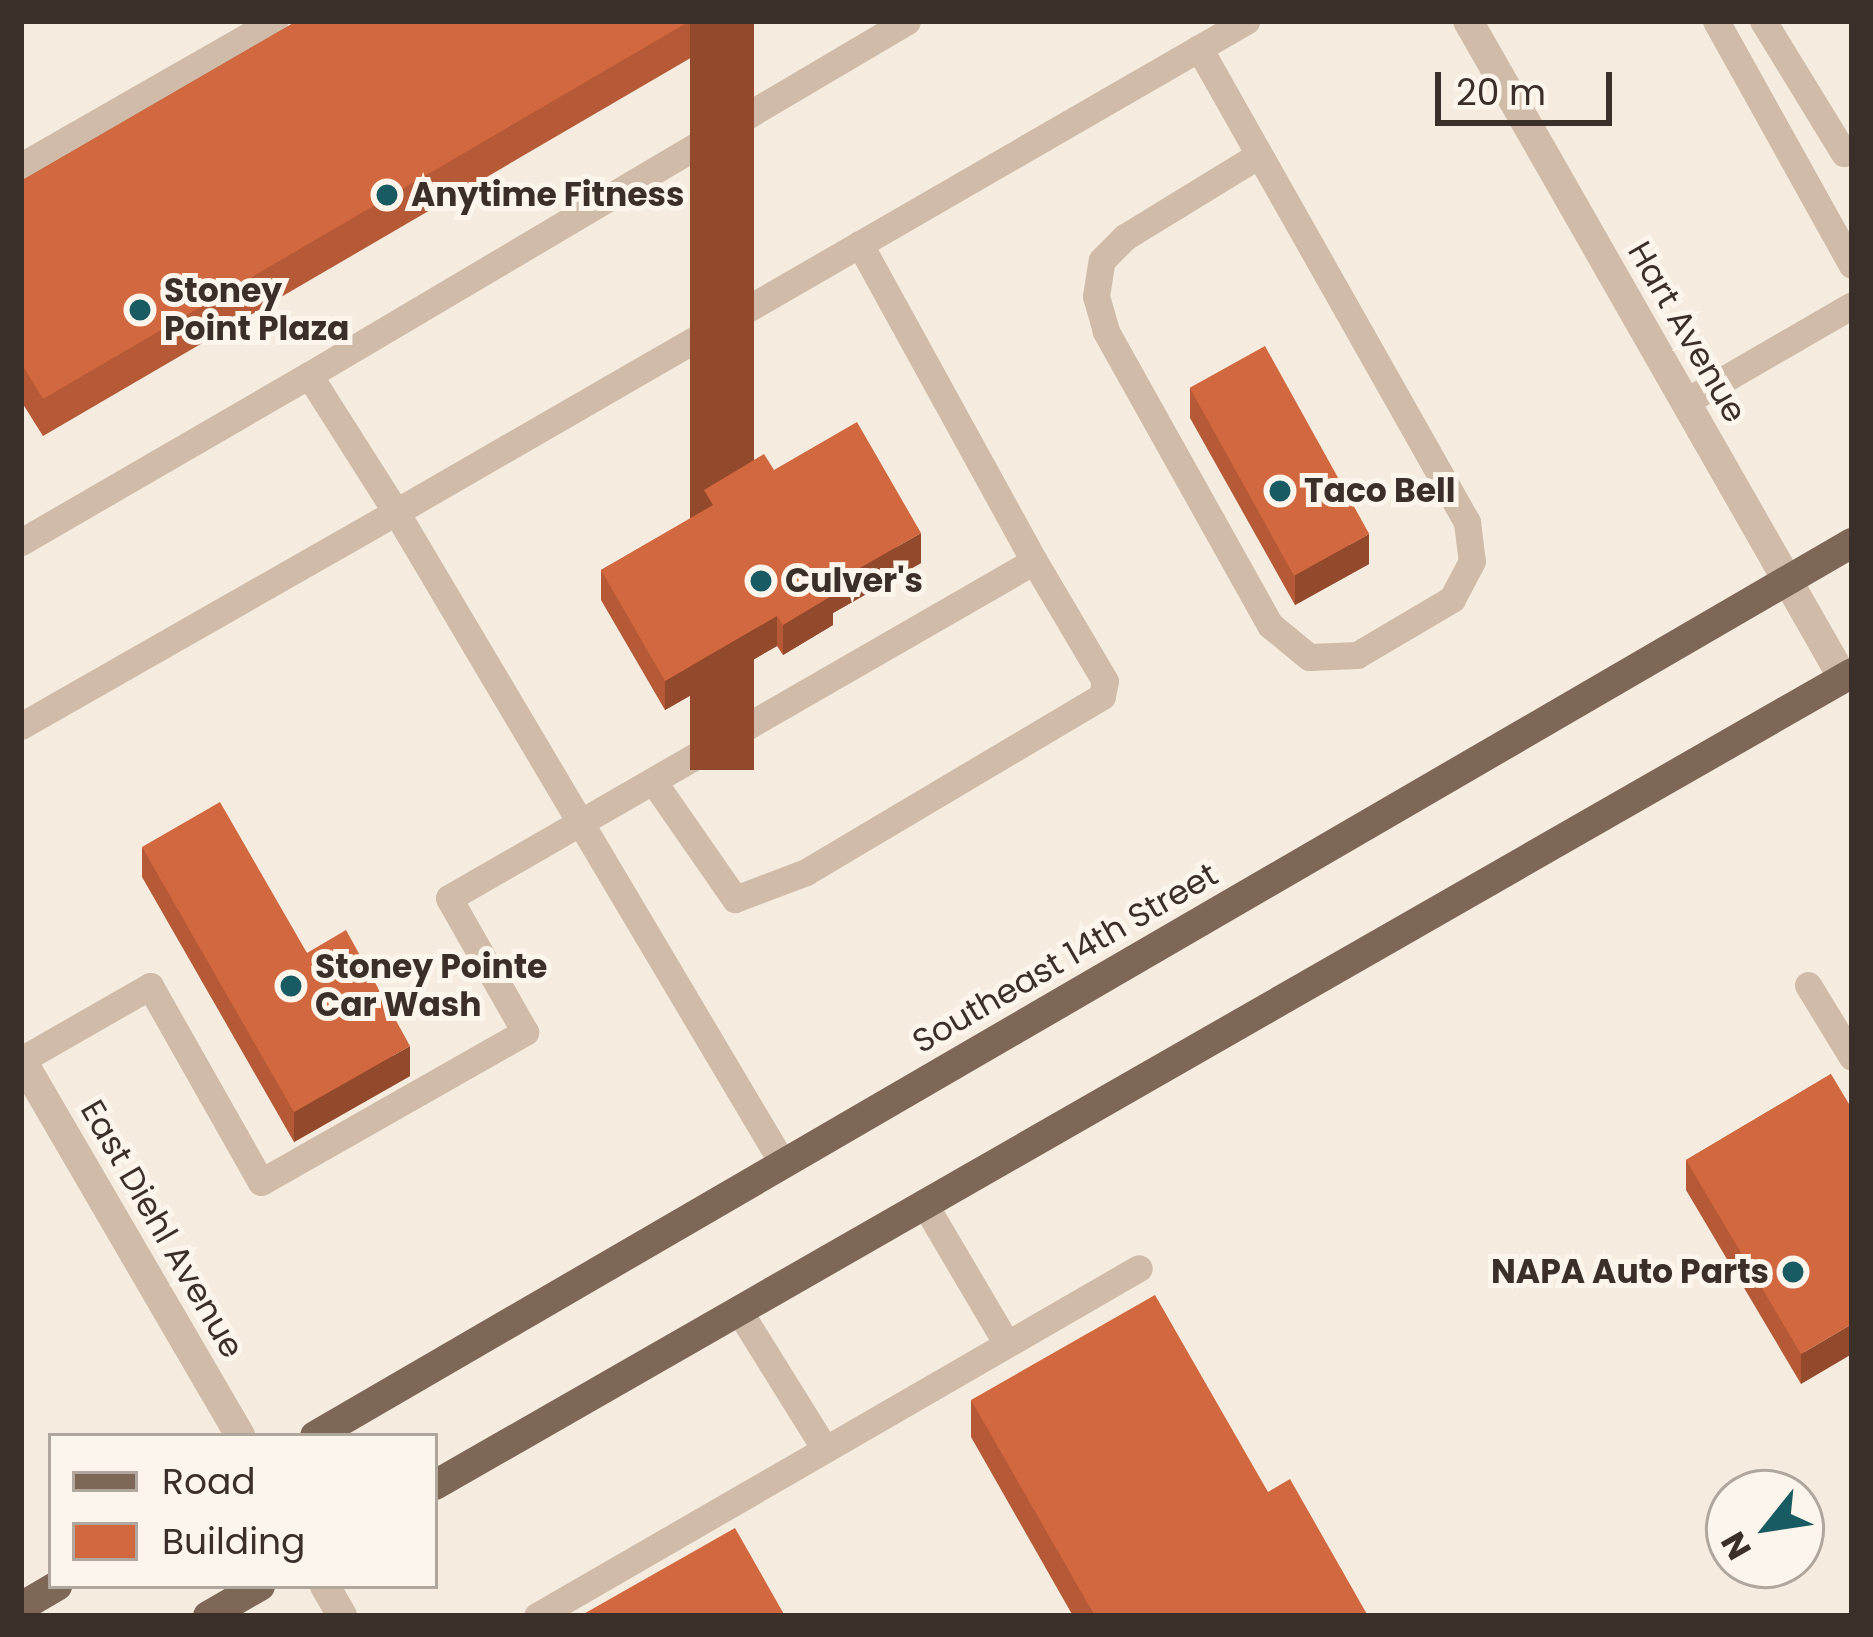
<!DOCTYPE html>
<html>
<head>
<meta charset="utf-8">
<style>
  body { margin:0 }
  #map { position:relative; width:1873px; height:1637px; overflow:hidden; background:#f5ebde; font-family:Poppins,sans-serif }
  div>[style] { position:absolute }
  .service>* { height:27px; margin:-13.5px; padding:0 13.5px; transform-origin:13.5px; border-radius:13.5px; background:#cfbba8 }
  .minor>* { height:30px; margin:-15px; padding:0 15px; transform-origin:15px; border-radius:15px; background:#cfbba8 }
  .primary>* { height:30px; margin:-15px; padding:0 15px; transform-origin:15px; border-radius:15px; background:#7f6758 }
  .wall>* { inset:0; background:#b55936 }
  .shaded-wall>* { inset:0; background:#93492c; transform-origin:0 0 }
  .building>* { inset:0; background:#d2683f; transform-origin:0 0 }
  .dots>* { width:33px; height:33px; translate:-50% -50%; box-sizing:border-box; border:6px solid #fcf5eb; border-radius:50% }
  span { translate:-50% -50%; white-space:nowrap; text-align:center; line-height:1.15; -webkit-text-stroke:10px #fcf5eb; paint-order:stroke }
  .poi-label { font-size:33px; color:#3b2f29; font-weight:700 }
  .left { translate:0 -50%; text-align:left }
  .right { translate:-100% -50%; text-align:right }
  .street-label { font-size:33px; color:#3b2f29 }
  .frame { position:absolute; inset:0; border:24px solid #3b2f29; pointer-events:none }
  .legend { position:absolute; left:48px; top:1433px; width:390px; height:156px; box-sizing:border-box; background:#fcf5eb; border:3px solid #afa69d; margin:0; padding:15px 21px; list-style:none; font-size:36px; color:#3b2f29 }
  .legend li { display:flex; align-items:center; gap:24px; height:60px }
  .legend b { width:60px; border:3px solid #afa69d }
  .north { position:absolute; left:1705px; top:1469px; width:120px; height:120px; box-sizing:border-box; background:#fcf5eb; border:3px solid #afa69d; border-radius:50%; rotate:240deg; font-size:33px; font-weight:700; line-height:48px; text-align:center; color:#3b2f29 }
  .north::after { content:''; display:block; margin:auto; width:42px; height:54px; background:#195b62; clip-path:polygon(50% 0,100% 100%,50% 72%,0 100%) }
  .scale { position:absolute; left:1435px; top:72px; width:177px; height:54px; box-sizing:border-box; border:6px solid #3b2f29; border-top:0; padding-left:15px; font-size:36px; line-height:42px; white-space:nowrap; color:#3b2f29; -webkit-text-stroke:9px #fcf5eb; paint-order:stroke }
</style>
</head>
<body>
<div id="map">
  <div class="service">
    <div style="left:1716px;top:21px;width:279px;rotate:60.9deg"></div>
    <div style="left:1763px;top:21px;width:155px;rotate:58.5deg"></div>
    <div style="left:1199px;top:48px;width:545px;rotate:60.52deg"></div>
    <div style="left:1467px;top:522px;width:39px;rotate:83deg"></div>
    <div style="left:1472px;top:561px;width:43px;rotate:117.8deg"></div>
    <div style="left:1452px;top:599px;width:110px;rotate:149.5deg"></div>
    <div style="left:1357px;top:655px;width:48px;rotate:177.6deg"></div>
    <div style="left:1309px;top:657px;width:50px;rotate:-140.6deg"></div>
    <div style="left:1270px;top:625px;width:337px;rotate:-119.2deg"></div>
    <div style="left:1106px;top:331px;width:36px;rotate:-106deg"></div>
    <div style="left:1096px;top:296px;width:36px;rotate:-81deg"></div>
    <div style="left:1102px;top:260px;width:33px;rotate:-45deg"></div>
    <div style="left:1125px;top:237px;width:157px;rotate:-31.5deg"></div>
    <div style="left:21px;top:166px;width:292px;rotate:-29.8deg"></div>
    <div style="left:309px;top:375px;width:695px;rotate:-30.62deg"></div>
    <div style="left:1685px;top:402px;width:193px;rotate:-30.1deg"></div>
    <div style="left:21px;top:542px;width:333px;rotate:-30.1deg"></div>
    <div style="left:309px;top:375px;width:162px;rotate:57.6deg"></div>
    <div style="left:396px;top:512px;width:432px;rotate:150.3deg"></div>
    <div style="left:653px;top:781px;width:144px;rotate:55.2deg"></div>
    <div style="left:735px;top:899px;width:76px;rotate:-20.8deg"></div>
    <div style="left:806px;top:872px;width:344px;rotate:-30.7deg"></div>
    <div style="left:1102px;top:696px;width:15px;rotate:-79deg"></div>
    <div style="left:1105px;top:681px;width:139px;rotate:-120.6deg"></div>
    <div style="left:1808px;top:985px;width:84px;rotate:58.6deg"></div>
    <div style="left:21px;top:1060px;width:149px;rotate:-29.8deg"></div>
    <div style="left:150px;top:986px;width:225px;rotate:60.5deg"></div>
    <div style="left:261px;top:1182px;width:304px;rotate:-29.6deg"></div>
    <div style="left:525px;top:1032px;width:154px;rotate:-119.6deg"></div>
    <div style="left:449px;top:898px;width:675px;rotate:-29.94deg"></div>
    <div style="left:1034px;top:561px;width:362px;rotate:-118.8deg"></div>
    <div style="left:783px;top:1164px;width:758px;rotate:-120.69deg"></div>
    <div style="left:396px;top:512px;width:982px;rotate:-30.01deg"></div>
    <div style="left:925px;top:1205px;width:161px;rotate:59.5deg"></div>
    <div style="left:739px;top:1311px;width:163px;rotate:58.1deg"></div>
    <div style="left:537px;top:1616px;width:695px;rotate:-30.03deg"></div>
  </div>
  <div class="minor">
    <div style="left:1468px;top:21px;width:756px;rotate:60.28deg"></div>
    <div style="left:21px;top:1059px;width:436px;rotate:59.8deg"></div>
    <div style="left:325px;top:1586px;width:34px;rotate:60deg"></div>
  </div>
  <div class="primary">
    <div style="left:315px;top:1436px;width:1778px;rotate:-30.16deg"></div>
    <div style="left:435px;top:1485px;width:1633px;rotate:-29.81deg"></div>
    <div style="left:21px;top:1607px;width:42px;rotate:-30.3deg"></div>
    <div style="left:208px;top:1616px;width:60px;rotate:-30deg"></div>
  </div>
  <div class="wall">
    <div style="clip-path:polygon(297px 21px,754px 21px,43px 436px,21px 401px,21px 181px)"></div>
    <div style="clip-path:polygon(1190px 388px,1369px 564px,1295px 605px,1190px 418px)"></div>
    <div style="clip-path:polygon(774px 470px,921px 563px,833px 613px,833px 625px,783px 655px,777px 646px,665px 710px,601px 600px,601px 570px,704px 511px,704px 490px)"></div>
    <div style="clip-path:polygon(142px 847px,307px 953px,410px 1076px,294px 1142px,142px 877px)"></div>
    <div style="clip-path:polygon(1831px 1074px,1801px 1384px,1686px 1190px,1686px 1160px)"></div>
    <div style="clip-path:polygon(971px 1400px,1268px 1492px,1368px 1616px,1073px 1616px,971px 1437px)"></div>
  </div>
  <div class="shaded-wall">
    <div style="left:690px;top:21px;width:64px;height:749px"></div>
    <div style="clip-path:polygon(921px 533px,921px 563px,833px 613px,833px 625px,783px 655px,783px 625px,828px 586px)"></div>
    <div style="clip-path:polygon(1369px 534px,1369px 564px,1295px 605px,1295px 575px)"></div>
    <div style="clip-path:polygon(777px 616px,777px 646px,665px 710px,665px 681px)"></div>
    <div style="clip-path:polygon(410px 1046px,410px 1076px,294px 1142px,294px 1112px)"></div>
    <div style="clip-path:polygon(1852px 1324px,1852px 1354px,1801px 1384px,1801px 1354px)"></div>
  </div>
  <div class="building">
    <div style="clip-path:polygon(297px 21px,690px 21px,43px 399px,21px 363px,21px 181px)"></div>
    <div style="left:1265px;top:346px;width:215px;height:86px;rotate:61deg"></div>
    <div style="clip-path:polygon(857px 422px,921px 533px,828px 586px,833px 595px,783px 625px,777px 616px,665px 681px,601px 570px,713px 505px,704px 490px,764px 454px,774px 470px)"></div>
    <div style="clip-path:polygon(220px 802px,307px 953px,346px 930px,410px 1046px,294px 1112px,142px 847px)"></div>
    <div style="clip-path:polygon(1831px 1074px,1852px 1109px,1852px 1324px,1801px 1354px,1686px 1160px)"></div>
    <div style="clip-path:polygon(1155px 1295px,1268px 1492px,1290px 1479px,1368px 1616px,1095px 1616px,971px 1400px)"></div>
    <div style="clip-path:polygon(735px 1528px,785px 1616px,580px 1616px)"></div>
  </div>
  <div class="dots">
    <div style="left:387px;top:195px;background:#195b62"></div>
    <div style="left:140px;top:310px;background:#195b62"></div>
    <div style="left:1280px;top:491px;background:#195b62"></div>
    <div style="left:761px;top:581px;background:#195b62"></div>
    <div style="left:291px;top:986px;background:#195b62"></div>
    <div style="left:1793px;top:1272px;background:#195b62"></div>
  </div>
  <div class="poi-label">
    <span class="left" style="left:411px;top:195px">Anytime Fitness</span>
    <span class="left" style="left:164px;top:310px">Stoney<br>Point Plaza</span>
    <span class="left" style="left:1304px;top:491px">Taco Bell</span>
    <span class="left" style="left:785px;top:581px">Culver's</span>
    <span class="left" style="left:315px;top:986px">Stoney Pointe<br>Car Wash</span>
    <span class="right" style="left:1769px;top:1272px">NAPA Auto Parts</span>
  </div>
  <div class="street-label">
    <span style="left:1687px;top:332px;rotate:60deg">Hart Avenue</span>
    <span style="left:1065px;top:958px;rotate:-30deg">Southeast 14th Street</span>
    <span style="left:162px;top:1229px;rotate:60deg">East Diehl Avenue</span>
  </div>
  <div class="frame"></div>
  <ul class="legend">
  <li><b style="height:15px;background:#7f6758"></b>Road</li>
  <li><b style="height:33px;background:#d2683f"></b>Building</li>
  </ul>
  <div class="north">N</div>
  <div class="scale">20 m</div>
</div>
</body>
</html>
